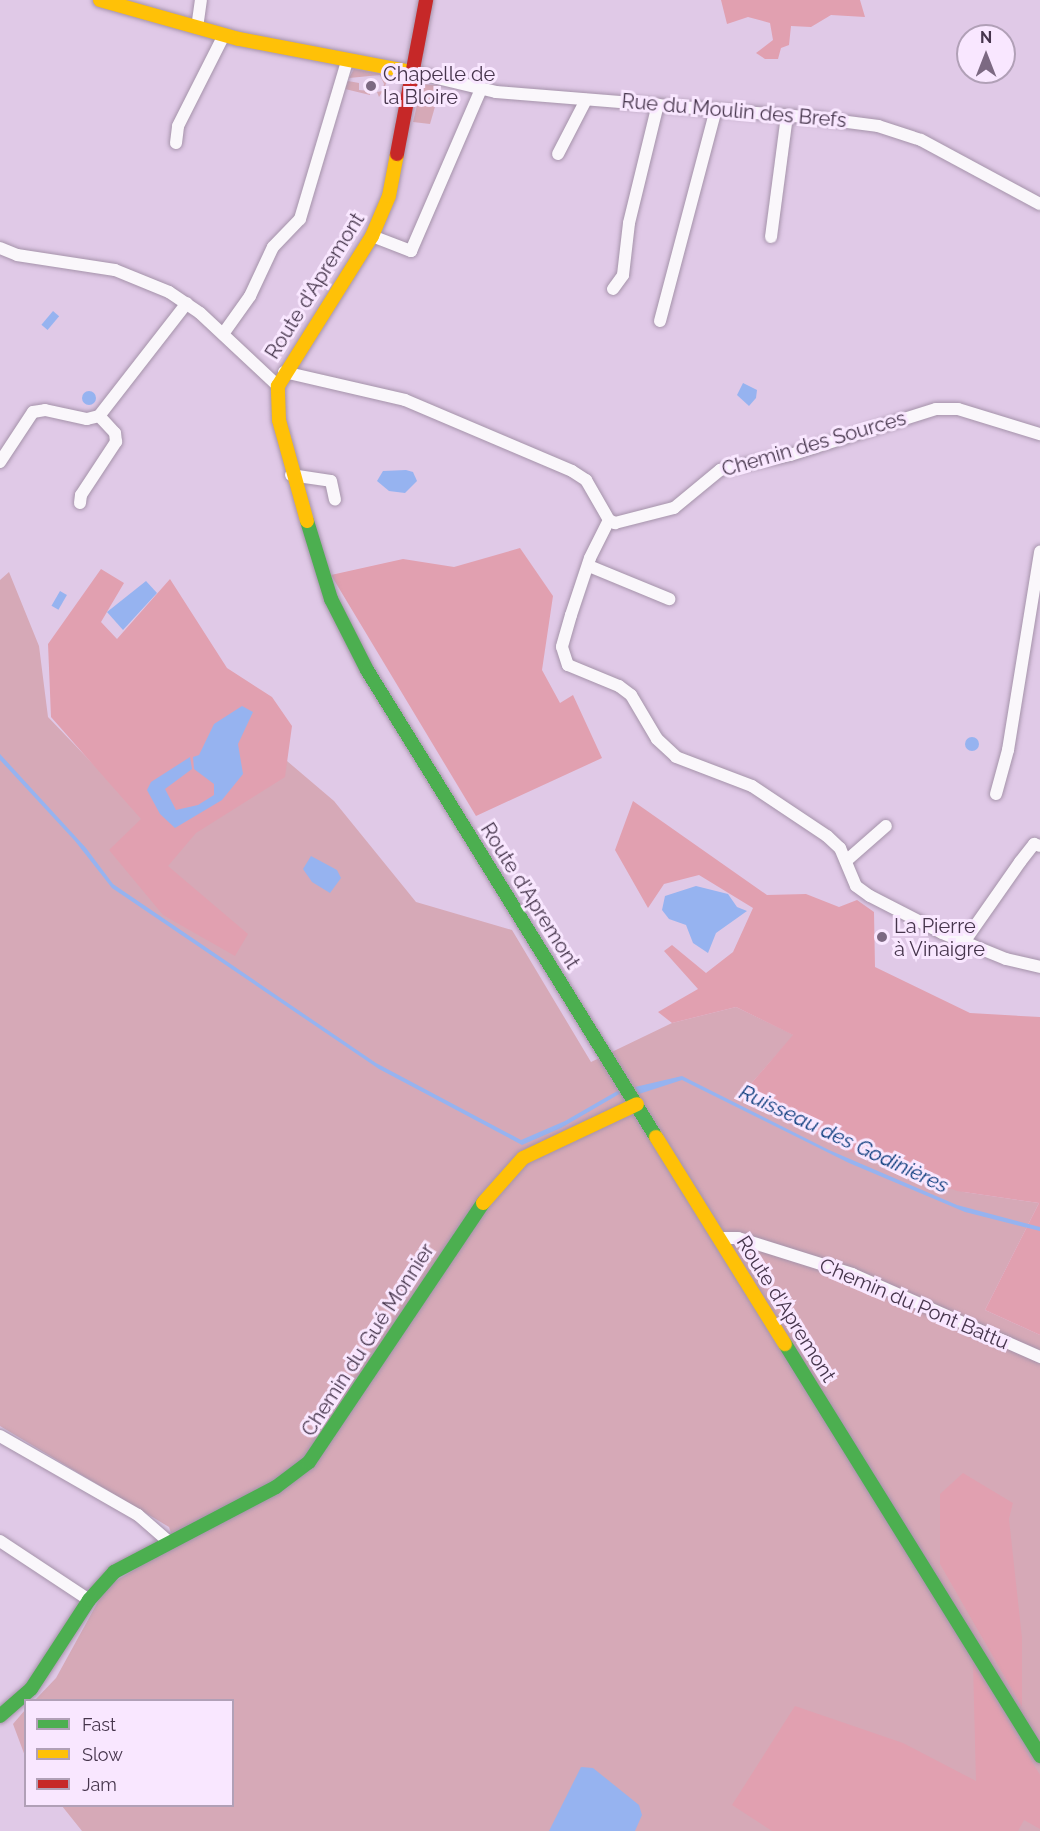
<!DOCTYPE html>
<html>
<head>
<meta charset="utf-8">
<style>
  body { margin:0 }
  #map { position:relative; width:1040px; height:1831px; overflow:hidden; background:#e0c9e7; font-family:Raleway,sans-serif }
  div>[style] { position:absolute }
  .green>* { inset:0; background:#d6a9b7 }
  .forest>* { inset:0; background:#e1a0b0 }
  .water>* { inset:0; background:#96b3f0; transform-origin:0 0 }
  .round { border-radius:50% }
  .roads { filter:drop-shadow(0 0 2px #a593aa) drop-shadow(0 0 2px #a593aa) }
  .street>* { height:12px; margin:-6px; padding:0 6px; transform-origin:6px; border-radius:6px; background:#faf7fb }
  .fast>* { height:14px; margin:-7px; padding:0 7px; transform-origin:7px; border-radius:7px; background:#4caf50 }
  .slow>* { height:14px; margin:-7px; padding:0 7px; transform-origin:7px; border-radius:7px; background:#ffc107 }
  .jam>* { height:14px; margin:-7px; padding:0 7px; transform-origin:7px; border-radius:7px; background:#c62828 }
  .dots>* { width:16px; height:16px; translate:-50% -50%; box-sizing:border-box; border:3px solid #f9e7ff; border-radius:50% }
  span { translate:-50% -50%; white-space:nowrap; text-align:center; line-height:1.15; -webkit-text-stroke:6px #f9e7ff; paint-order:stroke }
  .poi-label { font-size:20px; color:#46354c }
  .left { translate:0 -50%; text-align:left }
  .street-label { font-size:20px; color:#46354c }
  .water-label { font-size:21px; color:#0c3c7d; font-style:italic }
  .legend { position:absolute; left:24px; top:1699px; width:210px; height:108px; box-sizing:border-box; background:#f9e7ff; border:2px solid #b1a0b7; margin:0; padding:8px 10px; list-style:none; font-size:18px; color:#46354c }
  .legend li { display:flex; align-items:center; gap:12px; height:30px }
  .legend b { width:30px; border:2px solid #b1a0b7 }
  .north { position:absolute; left:956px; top:24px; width:60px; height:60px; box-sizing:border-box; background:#f9e7ff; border:2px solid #b1a0b7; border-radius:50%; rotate:0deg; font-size:16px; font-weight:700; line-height:24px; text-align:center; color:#46354c }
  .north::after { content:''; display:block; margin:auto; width:21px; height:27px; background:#7c6982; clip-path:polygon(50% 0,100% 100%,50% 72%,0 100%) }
</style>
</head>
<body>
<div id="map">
  <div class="green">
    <div style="clip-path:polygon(354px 69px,389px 75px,384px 89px,379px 97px,377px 92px,382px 91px,384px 84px,380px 75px,349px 78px)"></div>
    <div style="clip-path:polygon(348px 81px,359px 83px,359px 90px,370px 91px,370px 95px,345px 89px)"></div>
    <div style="clip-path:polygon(422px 84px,441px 86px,430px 124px,413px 122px)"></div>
    <div style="clip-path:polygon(9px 572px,39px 646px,48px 717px,166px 840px,287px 761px,334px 801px,416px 902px,512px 930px,591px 1062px,672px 1023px,736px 1007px,794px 1035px,749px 1086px,964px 1192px,1039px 1203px,985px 1310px,1040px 1335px,1040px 1831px,82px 1831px,62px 1806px,232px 1806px,232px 1700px,35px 1700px,56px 1678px,106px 1587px,175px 1545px,169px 1527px,0 1426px,0 580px)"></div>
    <div style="clip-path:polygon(25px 1710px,25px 1756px,13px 1724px)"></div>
  </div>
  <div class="forest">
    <div style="clip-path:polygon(721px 0,860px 0,865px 17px,831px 15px,811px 27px,791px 26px,789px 45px,781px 48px,778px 59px,765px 59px,756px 53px,773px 40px,770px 23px,748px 17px,727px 24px)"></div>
    <div style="clip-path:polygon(520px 548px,553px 596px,542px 670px,560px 703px,573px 695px,602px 758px,476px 816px,331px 575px,403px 559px,454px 567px)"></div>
    <div style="clip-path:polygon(101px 569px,124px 583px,101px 622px,117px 639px,170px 579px,227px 668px,272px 697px,292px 726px,285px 777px,196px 833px,168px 866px,248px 934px,235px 956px,163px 915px,109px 850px,141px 819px,51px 717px,48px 644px)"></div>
    <div style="clip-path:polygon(633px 801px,767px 895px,806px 894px,839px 907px,857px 900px,874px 912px,875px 967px,970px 1013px,1040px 1017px,1040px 1335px,985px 1310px,1039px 1203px,957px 1191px,837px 1147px,770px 1104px,749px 1086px,793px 1035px,736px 1007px,672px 1023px,658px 1012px,698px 989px,664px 951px,672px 945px,706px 973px,733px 952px,753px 908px,699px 875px,664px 884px,648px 908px,615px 850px)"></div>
    <div style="clip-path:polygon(963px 1473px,1013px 1503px,1009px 1519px,1022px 1638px,1022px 1707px,940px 1564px,940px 1494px)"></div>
    <div style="clip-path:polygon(973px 1663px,1040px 1775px,1040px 1829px,1024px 1820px,1018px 1831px,772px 1831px,732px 1805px,795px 1706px,903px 1743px,976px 1781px)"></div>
  </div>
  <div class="water">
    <div style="left:53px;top:311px;width:8px;height:18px;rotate:40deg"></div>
    <div style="clip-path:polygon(743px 383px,757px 390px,756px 398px,749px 406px,737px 395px)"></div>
    <div class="round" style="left:82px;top:391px;width:14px;height:14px"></div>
    <div style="clip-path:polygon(406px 470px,413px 472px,417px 481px,405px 493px,389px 491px,377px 481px,383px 471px)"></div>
    <div style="clip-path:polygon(146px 581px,157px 593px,123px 630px,107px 612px)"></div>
    <div style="left:60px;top:591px;width:8px;height:17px;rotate:30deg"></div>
    <div style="clip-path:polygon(242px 706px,253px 712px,238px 744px,243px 774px,222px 800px,175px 828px,160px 814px,147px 790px,151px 782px,190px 757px,192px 769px,165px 789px,176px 810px,198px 805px,214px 795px,214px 784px,194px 769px,193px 757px,199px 755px,214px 724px)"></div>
    <div class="round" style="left:965px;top:737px;width:14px;height:14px"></div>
    <div style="clip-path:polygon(0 754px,86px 848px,113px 884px,376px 1063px,521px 1140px,565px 1121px,619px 1090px,621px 1093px,561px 1128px,522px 1145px,379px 1069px,112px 888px,75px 841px,0 760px)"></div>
    <div style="clip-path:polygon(311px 856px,337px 870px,341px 878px,330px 893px,312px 882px,303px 869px)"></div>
    <div style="clip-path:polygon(696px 886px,728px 894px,737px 907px,747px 911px,716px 933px,708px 953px,693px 943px,686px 925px,669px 919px,662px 910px,665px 896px)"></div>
    <div style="clip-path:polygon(682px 1076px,829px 1150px,957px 1205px,1040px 1227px,1040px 1231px,965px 1212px,849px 1163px,682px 1080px,639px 1094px,635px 1087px)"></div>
    <div style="clip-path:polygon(581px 1767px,593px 1768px,639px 1805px,642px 1815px,635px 1831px,549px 1831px)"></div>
  </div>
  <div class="roads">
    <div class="street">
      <div style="left:197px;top:28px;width:28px;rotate:-82deg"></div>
      <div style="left:412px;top:72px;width:86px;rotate:13.4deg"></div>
      <div style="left:496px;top:92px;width:314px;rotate:4.6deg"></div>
      <div style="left:809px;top:117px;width:70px;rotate:7.4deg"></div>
      <div style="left:878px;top:126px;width:45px;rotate:18deg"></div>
      <div style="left:921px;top:140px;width:135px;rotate:28.3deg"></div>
      <div style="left:176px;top:143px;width:17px;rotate:-83deg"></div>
      <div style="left:178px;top:126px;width:102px;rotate:-63.2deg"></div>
      <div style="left:558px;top:154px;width:61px;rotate:-62.6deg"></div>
      <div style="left:372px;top:236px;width:42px;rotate:21deg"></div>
      <div style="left:411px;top:251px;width:176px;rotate:-66.6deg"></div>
      <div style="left:771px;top:237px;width:122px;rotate:-82.5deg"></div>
      <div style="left:0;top:248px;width:18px;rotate:22deg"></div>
      <div style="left:17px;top:255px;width:99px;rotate:8.7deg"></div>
      <div style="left:115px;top:270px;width:58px;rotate:22.2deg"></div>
      <div style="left:169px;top:292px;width:37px;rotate:34deg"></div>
      <div style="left:200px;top:313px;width:107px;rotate:43.1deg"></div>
      <div style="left:613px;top:289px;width:17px;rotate:-54deg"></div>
      <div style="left:623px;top:275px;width:52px;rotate:-83.4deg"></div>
      <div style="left:629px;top:223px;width:122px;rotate:-76.3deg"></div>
      <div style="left:660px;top:321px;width:219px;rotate:-75.2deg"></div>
      <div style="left:223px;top:334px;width:47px;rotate:-54.6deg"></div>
      <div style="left:250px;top:296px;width:54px;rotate:-64.9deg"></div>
      <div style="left:273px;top:247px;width:39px;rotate:-46deg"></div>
      <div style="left:300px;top:219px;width:165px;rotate:-73.4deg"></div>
      <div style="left:284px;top:372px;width:124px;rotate:13deg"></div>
      <div style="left:405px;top:400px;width:181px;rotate:23deg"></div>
      <div style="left:572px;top:471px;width:17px;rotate:33deg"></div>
      <div style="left:586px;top:480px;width:46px;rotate:60.1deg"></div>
      <div style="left:609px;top:520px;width:7px;rotate:27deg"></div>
      <div style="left:615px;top:523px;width:61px;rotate:-14.3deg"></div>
      <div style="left:674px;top:508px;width:60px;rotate:-39.6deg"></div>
      <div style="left:720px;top:470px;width:72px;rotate:-12.1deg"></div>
      <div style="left:790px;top:455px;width:153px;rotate:-17.5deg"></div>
      <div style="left:936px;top:409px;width:22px"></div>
      <div style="left:958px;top:409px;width:86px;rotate:17deg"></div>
      <div style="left:0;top:462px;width:60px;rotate:-56.6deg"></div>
      <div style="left:33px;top:412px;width:12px;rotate:-9deg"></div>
      <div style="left:45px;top:410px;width:43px;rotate:12.1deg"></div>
      <div style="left:87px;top:419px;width:12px;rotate:-14deg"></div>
      <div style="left:99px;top:416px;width:143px;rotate:-52.1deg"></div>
      <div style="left:291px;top:475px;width:40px;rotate:8.5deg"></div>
      <div style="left:331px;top:481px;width:19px;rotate:78deg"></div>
      <div style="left:80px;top:503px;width:8px;rotate:-83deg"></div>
      <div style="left:81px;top:495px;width:64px;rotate:-56.6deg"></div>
      <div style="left:116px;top:442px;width:9px;rotate:-96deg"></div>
      <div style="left:115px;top:433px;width:23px;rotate:-133deg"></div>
      <div style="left:609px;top:520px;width:42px;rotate:116.6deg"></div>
      <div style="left:590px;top:558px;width:60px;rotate:108.4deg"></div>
      <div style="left:571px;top:615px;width:33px;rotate:106deg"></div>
      <div style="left:562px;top:647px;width:19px;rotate:72deg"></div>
      <div style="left:568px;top:665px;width:55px;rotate:22.4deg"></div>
      <div style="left:619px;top:686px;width:15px;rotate:37deg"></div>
      <div style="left:631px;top:695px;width:51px;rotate:59.4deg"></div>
      <div style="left:657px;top:739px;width:26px;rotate:43deg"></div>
      <div style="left:676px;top:757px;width:81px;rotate:20.9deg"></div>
      <div style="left:752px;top:786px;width:90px;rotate:33.7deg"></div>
      <div style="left:827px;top:836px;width:18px;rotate:43deg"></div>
      <div style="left:840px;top:848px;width:41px;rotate:67.2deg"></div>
      <div style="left:856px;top:886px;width:17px;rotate:36deg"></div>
      <div style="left:870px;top:896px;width:81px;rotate:27.2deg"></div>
      <div style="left:942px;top:933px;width:69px;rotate:22.1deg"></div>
      <div style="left:1006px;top:959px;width:35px;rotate:13deg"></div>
      <div style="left:589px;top:566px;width:87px;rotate:22.4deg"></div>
      <div style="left:996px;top:794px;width:46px;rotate:-74.7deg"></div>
      <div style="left:1008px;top:750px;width:201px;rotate:-80.8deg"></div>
      <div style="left:846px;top:861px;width:53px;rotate:-41.2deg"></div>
      <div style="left:964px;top:942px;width:98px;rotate:-55deg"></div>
      <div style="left:1020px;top:862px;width:23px;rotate:-52deg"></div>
      <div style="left:1034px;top:844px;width:6px;rotate:18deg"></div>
      <div style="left:719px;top:1238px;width:19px"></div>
      <div style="left:738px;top:1238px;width:120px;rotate:17.5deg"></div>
      <div style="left:852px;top:1274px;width:206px;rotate:23.8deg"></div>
      <div style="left:0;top:1436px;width:159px;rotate:29.8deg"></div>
      <div style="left:138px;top:1515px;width:40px;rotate:41deg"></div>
      <div style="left:0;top:1541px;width:107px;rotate:33.5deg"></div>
    </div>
    <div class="fast">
      <div style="left:307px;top:521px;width:82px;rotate:72.9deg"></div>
      <div style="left:331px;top:599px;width:80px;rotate:63.1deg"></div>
      <div style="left:367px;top:670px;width:549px;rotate:58.25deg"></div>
      <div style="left:785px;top:1344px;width:485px;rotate:58.2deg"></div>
      <div style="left:0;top:1716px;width:41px;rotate:-41.1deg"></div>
      <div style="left:31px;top:1689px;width:106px;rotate:-56.9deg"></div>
      <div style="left:89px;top:1600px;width:38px;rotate:-48deg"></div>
      <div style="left:114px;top:1572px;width:183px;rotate:-27.7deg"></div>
      <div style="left:276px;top:1487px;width:41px;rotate:-37.1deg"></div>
      <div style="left:309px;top:1462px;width:312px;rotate:-56.1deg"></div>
    </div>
    <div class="slow">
      <div style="left:100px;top:0;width:144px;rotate:15.7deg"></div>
      <div style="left:239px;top:39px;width:176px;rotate:10.8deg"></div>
      <div style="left:307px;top:521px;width:105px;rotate:-105.5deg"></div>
      <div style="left:279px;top:420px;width:34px;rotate:-92deg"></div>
      <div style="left:278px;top:386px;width:177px;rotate:-57.9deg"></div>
      <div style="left:372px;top:236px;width:43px;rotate:-67deg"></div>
      <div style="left:389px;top:196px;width:43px;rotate:-79.2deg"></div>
      <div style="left:656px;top:1137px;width:244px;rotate:58.1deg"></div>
      <div style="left:483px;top:1203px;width:60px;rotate:-48.4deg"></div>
      <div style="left:523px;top:1158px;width:126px;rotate:-25.3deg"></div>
    </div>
    <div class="jam">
      <div style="left:397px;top:154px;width:157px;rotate:-79.3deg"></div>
    </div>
  </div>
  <div class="dots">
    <div style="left:371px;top:86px;background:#7c6982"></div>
    <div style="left:882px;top:937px;background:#7c6982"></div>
  </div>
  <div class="poi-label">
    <span class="left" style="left:383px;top:86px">Chapelle de<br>la Bloire</span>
    <span class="left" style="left:894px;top:938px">La Pierre<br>à Vinaigre</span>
  </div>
  <div class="street-label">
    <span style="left:734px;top:111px;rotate:5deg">Rue du Moulin des Brefs</span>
    <span style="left:315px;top:286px;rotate:-58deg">Route d'Apremont</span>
    <span style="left:814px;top:444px;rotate:-16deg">Chemin des Sources</span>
    <span style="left:530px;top:896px;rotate:58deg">Route d'Apremont</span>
    <span style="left:914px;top:1304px;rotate:23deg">Chemin du Pont Battu</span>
    <span style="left:786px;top:1309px;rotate:58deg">Route d'Apremont</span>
    <span style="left:368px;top:1340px;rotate:-57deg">Chemin du Gué Monnier</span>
  </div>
  <div class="water-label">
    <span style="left:844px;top:1139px;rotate:25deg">Ruisseau des Godinières</span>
  </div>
  <ul class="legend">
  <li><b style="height:8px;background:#4caf50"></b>Fast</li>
  <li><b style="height:8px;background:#ffc107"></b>Slow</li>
  <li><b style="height:8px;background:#c62828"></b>Jam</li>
  </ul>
  <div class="north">N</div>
</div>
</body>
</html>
